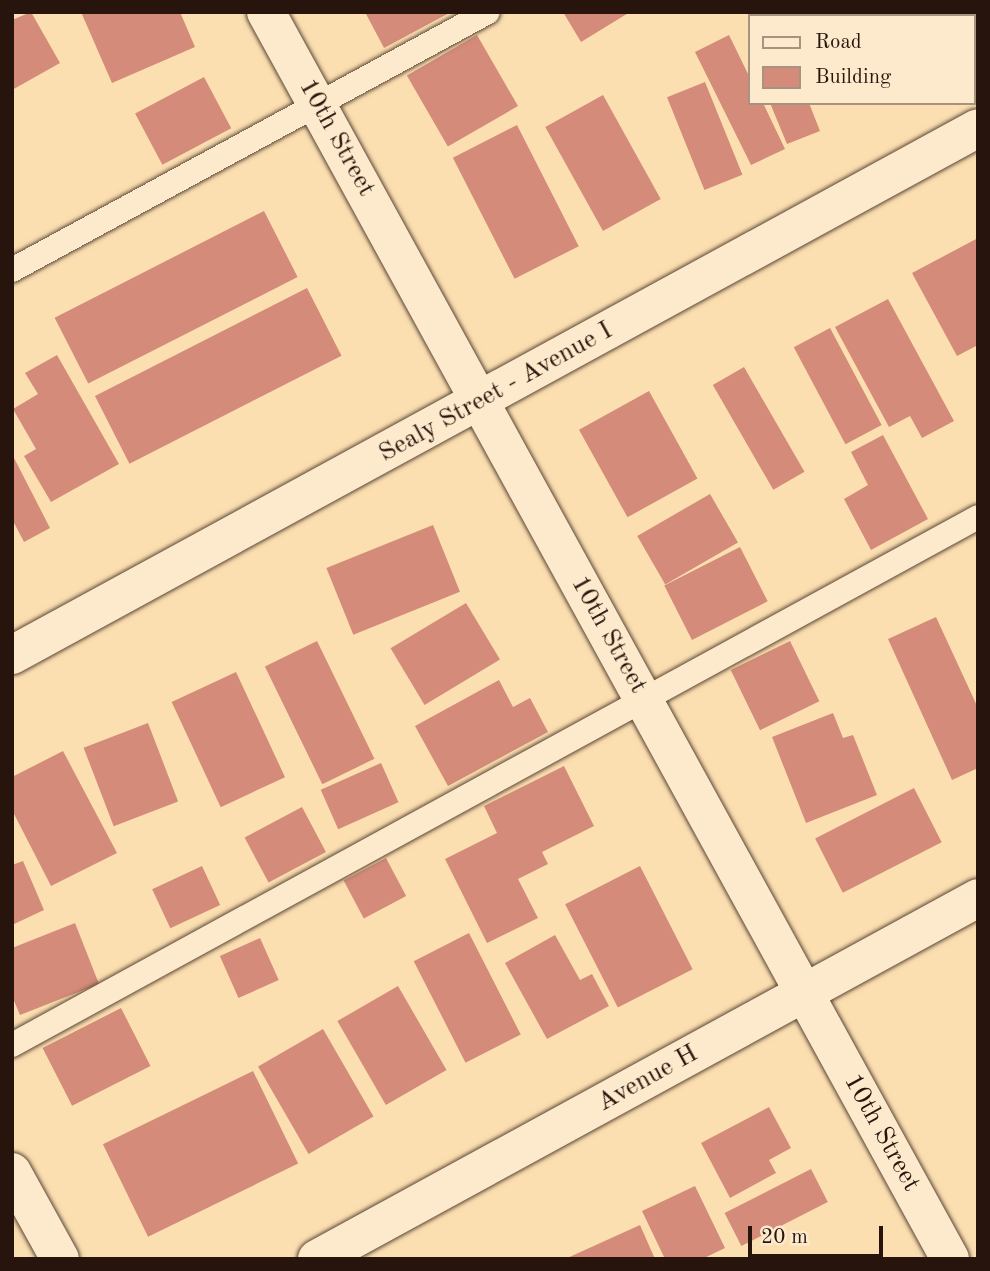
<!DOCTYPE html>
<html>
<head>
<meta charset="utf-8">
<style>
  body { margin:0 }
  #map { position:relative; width:990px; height:1271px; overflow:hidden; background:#fcdfb1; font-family:"Old Standard TT",serif }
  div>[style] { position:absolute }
  .building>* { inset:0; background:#d48b79; transform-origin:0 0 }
  .roads { filter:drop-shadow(0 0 2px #5c4736) drop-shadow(0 0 2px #5c4736) }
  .service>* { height:24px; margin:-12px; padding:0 12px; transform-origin:12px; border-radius:12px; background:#fdeacc }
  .minor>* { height:38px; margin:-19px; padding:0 19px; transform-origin:19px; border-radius:19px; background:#fdeacc }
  span { translate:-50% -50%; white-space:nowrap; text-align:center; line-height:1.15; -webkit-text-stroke:5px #fdeacc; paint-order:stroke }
  .street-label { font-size:26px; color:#27140d }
  .frame { position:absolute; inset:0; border:14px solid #27140d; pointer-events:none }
  .legend { position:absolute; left:748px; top:14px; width:228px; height:91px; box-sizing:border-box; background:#fdeacc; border:2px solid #a79480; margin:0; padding:9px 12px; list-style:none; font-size:21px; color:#27140d }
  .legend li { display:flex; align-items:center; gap:14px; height:35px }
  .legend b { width:35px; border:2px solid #a79480 }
  .scale { position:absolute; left:748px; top:1226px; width:135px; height:32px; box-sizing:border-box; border:4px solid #27140d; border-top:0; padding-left:9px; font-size:21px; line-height:24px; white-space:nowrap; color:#27140d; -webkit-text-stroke:5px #fdeacc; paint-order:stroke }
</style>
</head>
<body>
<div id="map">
  <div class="building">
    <div style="clip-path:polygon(31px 12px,60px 63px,12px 90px,12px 20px)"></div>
    <div style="clip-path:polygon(81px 12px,180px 12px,195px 47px,112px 83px)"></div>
    <div style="clip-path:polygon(365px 12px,451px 12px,384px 48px)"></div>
    <div style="clip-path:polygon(563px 12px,630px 12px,581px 42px)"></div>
    <div style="left:800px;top:12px;width:60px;height:4px"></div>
    <div style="left:874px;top:12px;width:55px;height:4px"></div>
    <div style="clip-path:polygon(940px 12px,978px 12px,978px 27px,974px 16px)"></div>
    <div style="left:477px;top:35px;width:82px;height:81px;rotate:60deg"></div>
    <div style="clip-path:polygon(729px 35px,750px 78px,750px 103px,763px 103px,785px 149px,751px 165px,695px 52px)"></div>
    <div style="left:204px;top:77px;width:58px;height:78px;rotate:62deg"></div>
    <div style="left:705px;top:82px;width:100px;height:41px;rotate:68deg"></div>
    <div style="left:603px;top:95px;width:119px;height:66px;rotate:61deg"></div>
    <div style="clip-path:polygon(770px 103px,809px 103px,820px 131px,787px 144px)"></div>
    <div style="left:517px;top:125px;width:136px;height:72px;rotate:63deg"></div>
    <div style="left:264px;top:211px;width:74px;height:235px;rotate:63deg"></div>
    <div style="clip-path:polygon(978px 238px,978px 345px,957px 356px,912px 273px)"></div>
    <div style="left:307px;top:288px;width:76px;height:238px;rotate:63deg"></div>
    <div style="clip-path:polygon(888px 299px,954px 421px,922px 438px,910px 416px,889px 427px,835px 327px)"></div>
    <div style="left:830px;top:328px;width:110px;height:41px;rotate:62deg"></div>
    <div style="clip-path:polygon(57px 355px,119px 464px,51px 502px,24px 456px,36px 449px,13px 409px,38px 394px,25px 373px)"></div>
    <div style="left:744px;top:367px;width:121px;height:36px;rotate:60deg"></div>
    <div style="left:649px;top:391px;width:100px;height:80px;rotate:61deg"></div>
    <div style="clip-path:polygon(883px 435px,928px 519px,871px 550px,844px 499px,868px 485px,851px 452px)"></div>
    <div style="clip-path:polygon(12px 454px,50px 528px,24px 542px,12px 519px)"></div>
    <div style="left:710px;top:494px;width:56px;height:84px;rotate:60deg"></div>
    <div style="left:433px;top:525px;width:72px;height:115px;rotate:68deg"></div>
    <div style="left:740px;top:547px;width:61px;height:85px;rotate:63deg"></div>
    <div style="left:466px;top:603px;width:66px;height:88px;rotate:59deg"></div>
    <div style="clip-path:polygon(936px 617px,978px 708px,978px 768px,952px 780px,888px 639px)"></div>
    <div style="left:317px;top:641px;width:131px;height:58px;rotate:64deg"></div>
    <div style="left:790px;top:641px;width:67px;height:66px;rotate:64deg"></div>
    <div style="left:236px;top:672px;width:116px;height:71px;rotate:65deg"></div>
    <div style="clip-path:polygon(499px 680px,513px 707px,530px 698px,548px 732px,448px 786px,415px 726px)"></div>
    <div style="clip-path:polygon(833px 713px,843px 738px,853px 735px,877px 795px,806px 823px,772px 737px)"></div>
    <div style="left:148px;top:723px;width:84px;height:69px;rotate:69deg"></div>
    <div style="clip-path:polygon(63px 751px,117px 853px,51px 886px,12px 810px,12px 777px)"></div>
    <div style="left:381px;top:763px;width:43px;height:66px;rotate:66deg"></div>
    <div style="clip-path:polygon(564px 766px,594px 826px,542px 852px,548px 864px,518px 879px,538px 918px,487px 943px,445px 859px,497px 833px,484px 806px)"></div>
    <div style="left:914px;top:788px;width:61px;height:111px;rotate:63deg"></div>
    <div style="left:302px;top:807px;width:51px;height:65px;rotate:62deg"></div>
    <div style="left:386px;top:858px;width:43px;height:48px;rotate:62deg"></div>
    <div style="clip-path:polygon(23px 861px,44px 910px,12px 925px,12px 865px)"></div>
    <div style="left:202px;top:866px;width:43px;height:55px;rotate:65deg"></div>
    <div style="left:640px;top:866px;width:116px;height:84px;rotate:63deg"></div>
    <div style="clip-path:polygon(75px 923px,99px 984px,20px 1015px,12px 996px,12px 948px)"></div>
    <div style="left:469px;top:933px;width:114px;height:62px;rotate:63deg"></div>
    <div style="clip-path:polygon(555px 935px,580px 980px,592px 974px,609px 1006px,547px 1039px,505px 963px)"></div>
    <div style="left:260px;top:938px;width:46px;height:44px;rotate:66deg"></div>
    <div style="left:398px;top:986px;width:97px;height:70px;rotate:60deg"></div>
    <div style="left:121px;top:1008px;width:65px;height:88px;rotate:63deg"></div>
    <div style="left:323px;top:1029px;width:101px;height:75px;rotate:60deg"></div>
    <div style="left:253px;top:1071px;width:103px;height:167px;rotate:64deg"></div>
    <div style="clip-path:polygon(769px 1107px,791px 1148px,769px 1160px,776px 1173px,730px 1198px,701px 1143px)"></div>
    <div style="left:811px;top:1169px;width:37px;height:97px;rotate:63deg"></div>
    <div style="clip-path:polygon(695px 1186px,725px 1248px,702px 1259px,665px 1259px,642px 1211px)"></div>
    <div style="clip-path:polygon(640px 1225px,655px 1259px,565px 1259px)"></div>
  </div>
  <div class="roads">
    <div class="service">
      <div style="left:12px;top:270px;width:541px;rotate:-28.46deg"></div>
      <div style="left:12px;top:1045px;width:1101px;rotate:-28.66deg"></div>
    </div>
    <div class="minor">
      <div style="left:266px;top:12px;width:1422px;rotate:61.25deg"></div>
      <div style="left:12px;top:655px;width:1100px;rotate:-28.61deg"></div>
      <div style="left:12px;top:1172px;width:99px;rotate:61.1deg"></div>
      <div style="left:317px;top:1259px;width:753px;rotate:-28.64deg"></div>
    </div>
  </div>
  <div class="street-label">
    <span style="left:336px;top:138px;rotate:61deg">10th Street</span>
    <span style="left:496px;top:393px;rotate:-29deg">Sealy Street - Avenue I</span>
    <span style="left:608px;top:635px;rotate:61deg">10th Street</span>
    <span style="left:648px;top:1079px;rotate:-29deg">Avenue H</span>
    <span style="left:881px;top:1133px;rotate:61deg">10th Street</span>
  </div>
  <div class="frame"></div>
  <ul class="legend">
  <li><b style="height:9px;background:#fdeacc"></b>Road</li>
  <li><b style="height:19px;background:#d48b79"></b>Building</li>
  </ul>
  <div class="scale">20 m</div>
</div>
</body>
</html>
